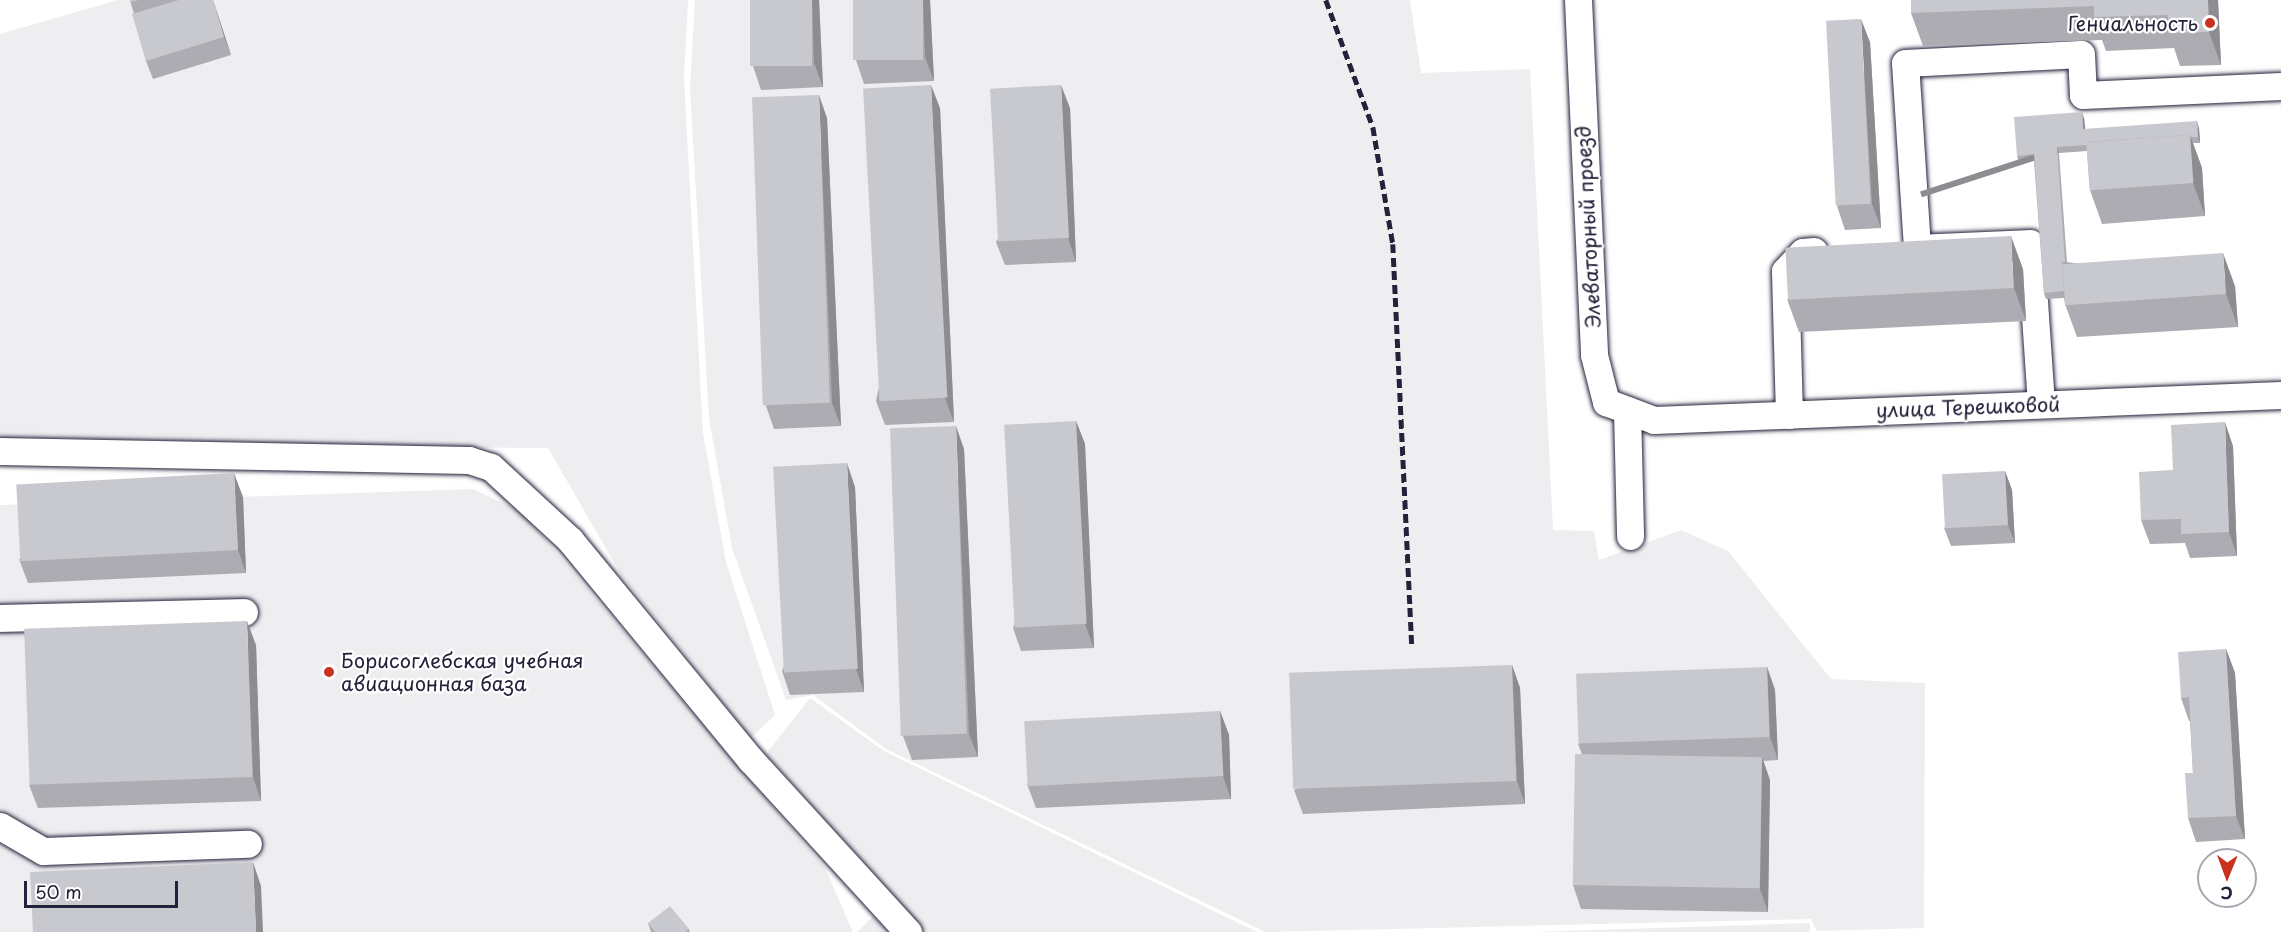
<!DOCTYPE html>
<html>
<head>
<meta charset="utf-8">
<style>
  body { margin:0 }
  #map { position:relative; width:2281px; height:932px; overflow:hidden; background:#fff; font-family:"Playpen Sans",sans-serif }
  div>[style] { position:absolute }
  .built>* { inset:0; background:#eeeef1 }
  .roads { filter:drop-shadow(0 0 2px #22223b) drop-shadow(0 0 2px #22223b) }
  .minor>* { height:27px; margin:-13.5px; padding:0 13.5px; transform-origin:13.5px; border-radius:13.5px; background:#fff }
  .rail>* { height:4.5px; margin-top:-2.25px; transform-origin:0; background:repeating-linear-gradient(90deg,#22223b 0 9px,transparent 0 13.5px) }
  .wall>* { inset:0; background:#acacb2 }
  .shaded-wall>* { inset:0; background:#8c8c91; transform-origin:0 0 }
  .building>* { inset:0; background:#c8c8cf; transform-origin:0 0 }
  .dots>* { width:16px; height:16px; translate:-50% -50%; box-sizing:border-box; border:3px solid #fff; border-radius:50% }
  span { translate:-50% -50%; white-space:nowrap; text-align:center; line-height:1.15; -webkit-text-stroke:4.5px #fff; paint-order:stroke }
  .poi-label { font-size:20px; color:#22223b }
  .right { translate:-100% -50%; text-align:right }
  .left { translate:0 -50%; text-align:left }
  .street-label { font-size:20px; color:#22223b }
  .north { position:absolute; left:2197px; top:848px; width:60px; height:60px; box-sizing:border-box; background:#fff; border:2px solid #a7a7b1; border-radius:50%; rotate:181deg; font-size:16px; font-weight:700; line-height:24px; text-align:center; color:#22223b }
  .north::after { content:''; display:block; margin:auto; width:21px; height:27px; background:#c8321e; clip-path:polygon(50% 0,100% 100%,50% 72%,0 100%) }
  .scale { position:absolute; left:24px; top:881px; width:154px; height:27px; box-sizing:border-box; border:3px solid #22223b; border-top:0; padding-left:8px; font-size:18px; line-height:21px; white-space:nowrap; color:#22223b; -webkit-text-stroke:4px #fff; paint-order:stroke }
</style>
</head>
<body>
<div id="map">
  <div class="built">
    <div style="clip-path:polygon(118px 0,688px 0,684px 79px,703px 433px,726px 562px,775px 715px,751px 738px,622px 576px,548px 448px,0 443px,0 34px)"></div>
    <div style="clip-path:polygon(695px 0,1410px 0,1421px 73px,1530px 69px,1553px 530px,1594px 531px,1599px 560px,1681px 530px,1728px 551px,1831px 679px,1925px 683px,1924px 928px,1817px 931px,1811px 919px,1265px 932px,886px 749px,813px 695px,786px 700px,732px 548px,709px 418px,690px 88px)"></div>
    <div style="clip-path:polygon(473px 489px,522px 512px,825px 868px,853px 932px,0 932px,0 505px)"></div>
    <div style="clip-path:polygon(810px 698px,884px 751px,1257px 932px,857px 932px,894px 896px,766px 754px)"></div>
    <div style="clip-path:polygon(1810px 923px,1810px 932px,1532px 932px)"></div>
  </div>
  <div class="roads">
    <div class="minor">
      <div style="left:1578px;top:0;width:355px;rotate:87.4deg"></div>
      <div style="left:1594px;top:355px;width:49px;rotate:75.7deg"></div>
      <div style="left:1606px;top:402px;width:51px;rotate:20.6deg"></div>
      <div style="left:1654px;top:420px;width:627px;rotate:-2.28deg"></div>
      <div style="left:2041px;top:404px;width:161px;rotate:-93.9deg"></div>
      <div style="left:2030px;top:243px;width:113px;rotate:177.5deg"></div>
      <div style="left:1917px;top:248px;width:185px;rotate:-93.7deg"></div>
      <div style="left:1905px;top:63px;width:176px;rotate:-2.9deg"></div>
      <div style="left:2081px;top:54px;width:41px;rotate:87.2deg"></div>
      <div style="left:2083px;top:95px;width:198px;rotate:-2.6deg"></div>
      <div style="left:1627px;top:410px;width:126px;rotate:88.6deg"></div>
      <div style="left:1789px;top:415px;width:144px;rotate:-91.6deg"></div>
      <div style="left:1785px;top:271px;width:26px;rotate:-47deg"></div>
      <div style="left:1803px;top:252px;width:11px;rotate:-5deg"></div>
      <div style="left:0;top:451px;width:469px;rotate:1.1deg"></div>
      <div style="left:469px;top:460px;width:23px;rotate:18deg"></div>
      <div style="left:491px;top:467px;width:108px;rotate:42.7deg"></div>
      <div style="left:570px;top:540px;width:285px;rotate:50.6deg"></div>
      <div style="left:751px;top:760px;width:233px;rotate:47.6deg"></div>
      <div style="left:0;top:618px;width:244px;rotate:-1.4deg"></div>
      <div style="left:0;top:826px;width:50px;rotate:30.2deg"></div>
      <div style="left:43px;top:851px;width:205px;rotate:-2deg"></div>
    </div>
  </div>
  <div class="rail">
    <div style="left:1326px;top:0;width:135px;rotate:69.7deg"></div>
    <div style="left:1373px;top:127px;width:119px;rotate:80.3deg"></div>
    <div style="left:1393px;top:244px;width:405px;rotate:87.3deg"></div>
  </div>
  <div class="wall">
    <div style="clip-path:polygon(130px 0,213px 0,231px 55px,153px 79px,146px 61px,134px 14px)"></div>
    <div style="clip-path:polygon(750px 0,819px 0,823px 87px,761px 90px,753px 66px)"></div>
    <div style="clip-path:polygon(853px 0,930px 0,934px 81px,864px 84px,856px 60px)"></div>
    <div style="clip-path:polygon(1911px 0,2218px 0,2221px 65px,2180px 66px,2174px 48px,2106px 51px,2102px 40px,1923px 46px,1911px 13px)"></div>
    <div style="clip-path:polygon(1870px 42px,1881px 228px,1845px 230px,1837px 206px)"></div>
    <div style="clip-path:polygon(940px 108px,954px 422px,885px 425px,876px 401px)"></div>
    <div style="clip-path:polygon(1070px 108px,1076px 262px,1005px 265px,996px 242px)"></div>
    <div style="clip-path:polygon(827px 118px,841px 426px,774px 429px,766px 406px)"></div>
    <div style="clip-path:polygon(2084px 118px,2085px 129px,2199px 128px,2200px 143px,2193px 143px,2202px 168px,2205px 216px,2102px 224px,2090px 190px,2087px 151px,2059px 153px,2067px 262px,2235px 286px,2238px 327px,2077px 337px,2065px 304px,2064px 298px,2046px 299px,2044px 293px,2034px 161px,2019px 162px,2017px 156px)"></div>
    <div style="clip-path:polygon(2023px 269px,2026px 321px,1799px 332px,1787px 299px)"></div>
    <div style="clip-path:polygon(1076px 421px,1085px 444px,1094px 648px,1021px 651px,1013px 628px)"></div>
    <div style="clip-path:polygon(2233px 446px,2237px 556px,2190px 558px,2185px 543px,2150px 544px,2141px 520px,2173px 470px)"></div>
    <div style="clip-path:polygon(964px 449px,978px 757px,912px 760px,903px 736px)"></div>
    <div style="clip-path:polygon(2005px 471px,2012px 490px,2015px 543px,1951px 546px,1944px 528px)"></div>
    <div style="clip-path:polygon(855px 487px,864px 692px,790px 695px,782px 671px)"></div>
    <div style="clip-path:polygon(243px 497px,246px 573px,28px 583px,19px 559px)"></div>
    <div style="clip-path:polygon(256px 645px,261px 801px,38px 808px,29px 785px)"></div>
    <div style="clip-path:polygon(2226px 649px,2235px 673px,2245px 839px,2196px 842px,2188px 818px,2193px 773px,2190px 721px,2189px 721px,2181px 698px)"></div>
    <div style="clip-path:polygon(1512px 665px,1520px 688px,1525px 804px,1303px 814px,1294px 790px)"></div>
    <div style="clip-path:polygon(1767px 667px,1775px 690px,1778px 760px,1763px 761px,1770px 780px,1768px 912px,1581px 909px,1573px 885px,1582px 754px,1578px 744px)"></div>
    <div style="clip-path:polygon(1220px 711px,1229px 735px,1231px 799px,1036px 808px,1027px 784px)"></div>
    <div style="clip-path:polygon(648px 923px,689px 929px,690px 932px,651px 932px)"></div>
  </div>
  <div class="shaded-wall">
    <div style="clip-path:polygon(213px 0,216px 9px,231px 55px,224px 37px)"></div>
    <div style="clip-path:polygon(812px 0,819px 0,823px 87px,814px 63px)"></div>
    <div style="clip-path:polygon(923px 0,930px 0,934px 81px,925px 57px)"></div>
    <div style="clip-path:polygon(2208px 0,2218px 0,2221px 65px,2209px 32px)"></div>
    <div style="clip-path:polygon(1861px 19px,1870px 42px,1881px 228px,1872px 204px)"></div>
    <div style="clip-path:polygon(931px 85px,940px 108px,954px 422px,945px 398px)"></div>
    <div style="clip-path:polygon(1061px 85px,1070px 108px,1076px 262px,1068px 238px)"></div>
    <div style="clip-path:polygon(819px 95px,827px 118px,841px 426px,832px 403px)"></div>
    <div style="clip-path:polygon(2082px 112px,2084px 118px,2086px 136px,2083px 129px)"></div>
    <div style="clip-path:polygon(2197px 121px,2199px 128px,2200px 143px,2198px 137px)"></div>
    <div style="clip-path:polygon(2190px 135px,2202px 168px,2205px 216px,2193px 183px)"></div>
    <div style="left:2057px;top:147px;width:6px;height:144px;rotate:72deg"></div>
    <div style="clip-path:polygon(2011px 236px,2023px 269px,2026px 321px,2014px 288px)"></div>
    <div style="clip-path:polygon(2223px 253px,2235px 286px,2238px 327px,2226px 294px)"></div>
    <div style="clip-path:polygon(1076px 421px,1085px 444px,1094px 648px,1085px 624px)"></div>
    <div style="clip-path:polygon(2225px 422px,2233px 446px,2237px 556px,2229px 532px)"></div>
    <div style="clip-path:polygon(956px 426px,964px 449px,978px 757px,969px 734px)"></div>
    <div style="clip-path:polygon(847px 463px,855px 487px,864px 692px,856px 669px)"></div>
    <div style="clip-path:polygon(2005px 471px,2012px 490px,2015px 543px,2008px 525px)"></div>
    <div style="clip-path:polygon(234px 473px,243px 497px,246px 573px,238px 550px)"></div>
    <div style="clip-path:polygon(247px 621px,256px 645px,261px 801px,253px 777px)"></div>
    <div style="clip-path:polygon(2226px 649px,2235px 673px,2245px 839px,2236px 816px)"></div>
    <div style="clip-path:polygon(1512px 665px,1520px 688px,1525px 804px,1517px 781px)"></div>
    <div style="clip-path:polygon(1767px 667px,1775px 690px,1778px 760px,1770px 737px)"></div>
    <div style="clip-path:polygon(1220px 711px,1229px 735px,1231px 799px,1223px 776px)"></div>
    <div style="clip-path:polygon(1762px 757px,1770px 780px,1768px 912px,1760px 889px)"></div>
    <div style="clip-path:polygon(253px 862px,261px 886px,263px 932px,256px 932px)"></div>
  </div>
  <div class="building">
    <div style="clip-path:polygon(130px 0,139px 0,130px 2px)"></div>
    <div style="clip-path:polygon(179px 0,213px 0,224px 37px,146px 61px,132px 14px)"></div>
    <div style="left:750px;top:0;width:62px;height:66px"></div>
    <div style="left:853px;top:0;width:70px;height:60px"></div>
    <div style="clip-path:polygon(1911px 0,2208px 0,2209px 32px,2168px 33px,2168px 15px,2094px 17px,2094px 6px,1911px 13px)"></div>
    <div style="left:1861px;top:19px;width:185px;height:35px;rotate:87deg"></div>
    <div style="left:931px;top:85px;width:313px;height:68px;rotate:87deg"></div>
    <div style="left:1061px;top:85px;width:153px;height:71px;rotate:87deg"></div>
    <div style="left:819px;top:95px;width:308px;height:67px;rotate:88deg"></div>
    <div style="clip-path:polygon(2082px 112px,2083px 129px,2197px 121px,2198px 137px,2191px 137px,2190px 135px,2086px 142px,2087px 145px,2057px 147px,2065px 262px,2062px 262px,2064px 291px,2044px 293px,2034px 154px,2017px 156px,2014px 117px)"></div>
    <div style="left:2190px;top:135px;width:48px;height:104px;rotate:86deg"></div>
    <div style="left:2011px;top:236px;width:52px;height:226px;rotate:87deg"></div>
    <div style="left:2223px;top:253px;width:41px;height:161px;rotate:86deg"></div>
    <div style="left:1076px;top:421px;width:203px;height:72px;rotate:87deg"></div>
    <div style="clip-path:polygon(2225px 422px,2229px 532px,2181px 534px,2181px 519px,2141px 520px,2139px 472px,2173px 470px,2171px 425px)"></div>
    <div style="left:956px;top:426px;width:308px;height:66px;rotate:88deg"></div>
    <div style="left:847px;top:463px;width:206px;height:74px;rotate:87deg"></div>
    <div style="left:2005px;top:471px;width:54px;height:63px;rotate:87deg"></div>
    <div style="left:234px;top:473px;width:77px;height:218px;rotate:87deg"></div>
    <div style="left:247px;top:621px;width:156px;height:223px;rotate:88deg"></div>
    <div style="clip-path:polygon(2226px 649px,2236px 816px,2188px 818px,2185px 773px,2193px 773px,2189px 697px,2181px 698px,2178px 652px)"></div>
    <div style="left:1512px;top:665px;width:116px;height:223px;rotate:88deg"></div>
    <div style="left:1767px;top:667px;width:70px;height:191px;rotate:88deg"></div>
    <div style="left:1220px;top:711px;width:65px;height:196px;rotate:87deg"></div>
    <div style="left:1575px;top:754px;width:187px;height:131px;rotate:1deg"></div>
    <div style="clip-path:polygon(253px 862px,256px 932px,33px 932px,30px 872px)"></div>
    <div style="clip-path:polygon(670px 906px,689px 929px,685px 932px,655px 932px,648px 923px)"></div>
  </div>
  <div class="dots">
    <div style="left:2210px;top:23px;background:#c8321e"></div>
    <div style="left:329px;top:672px;background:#c8321e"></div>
  </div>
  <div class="poi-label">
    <span class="right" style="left:2198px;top:23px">Гениальность</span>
    <span class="left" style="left:341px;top:672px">Борисоглебская учебная<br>авиационная база</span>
  </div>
  <div class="street-label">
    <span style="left:1588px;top:227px;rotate:-93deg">Элеваторный проезд</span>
    <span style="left:1968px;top:407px;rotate:-2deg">улица Терешковой</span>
  </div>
  <div class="north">С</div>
  <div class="scale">50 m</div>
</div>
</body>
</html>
